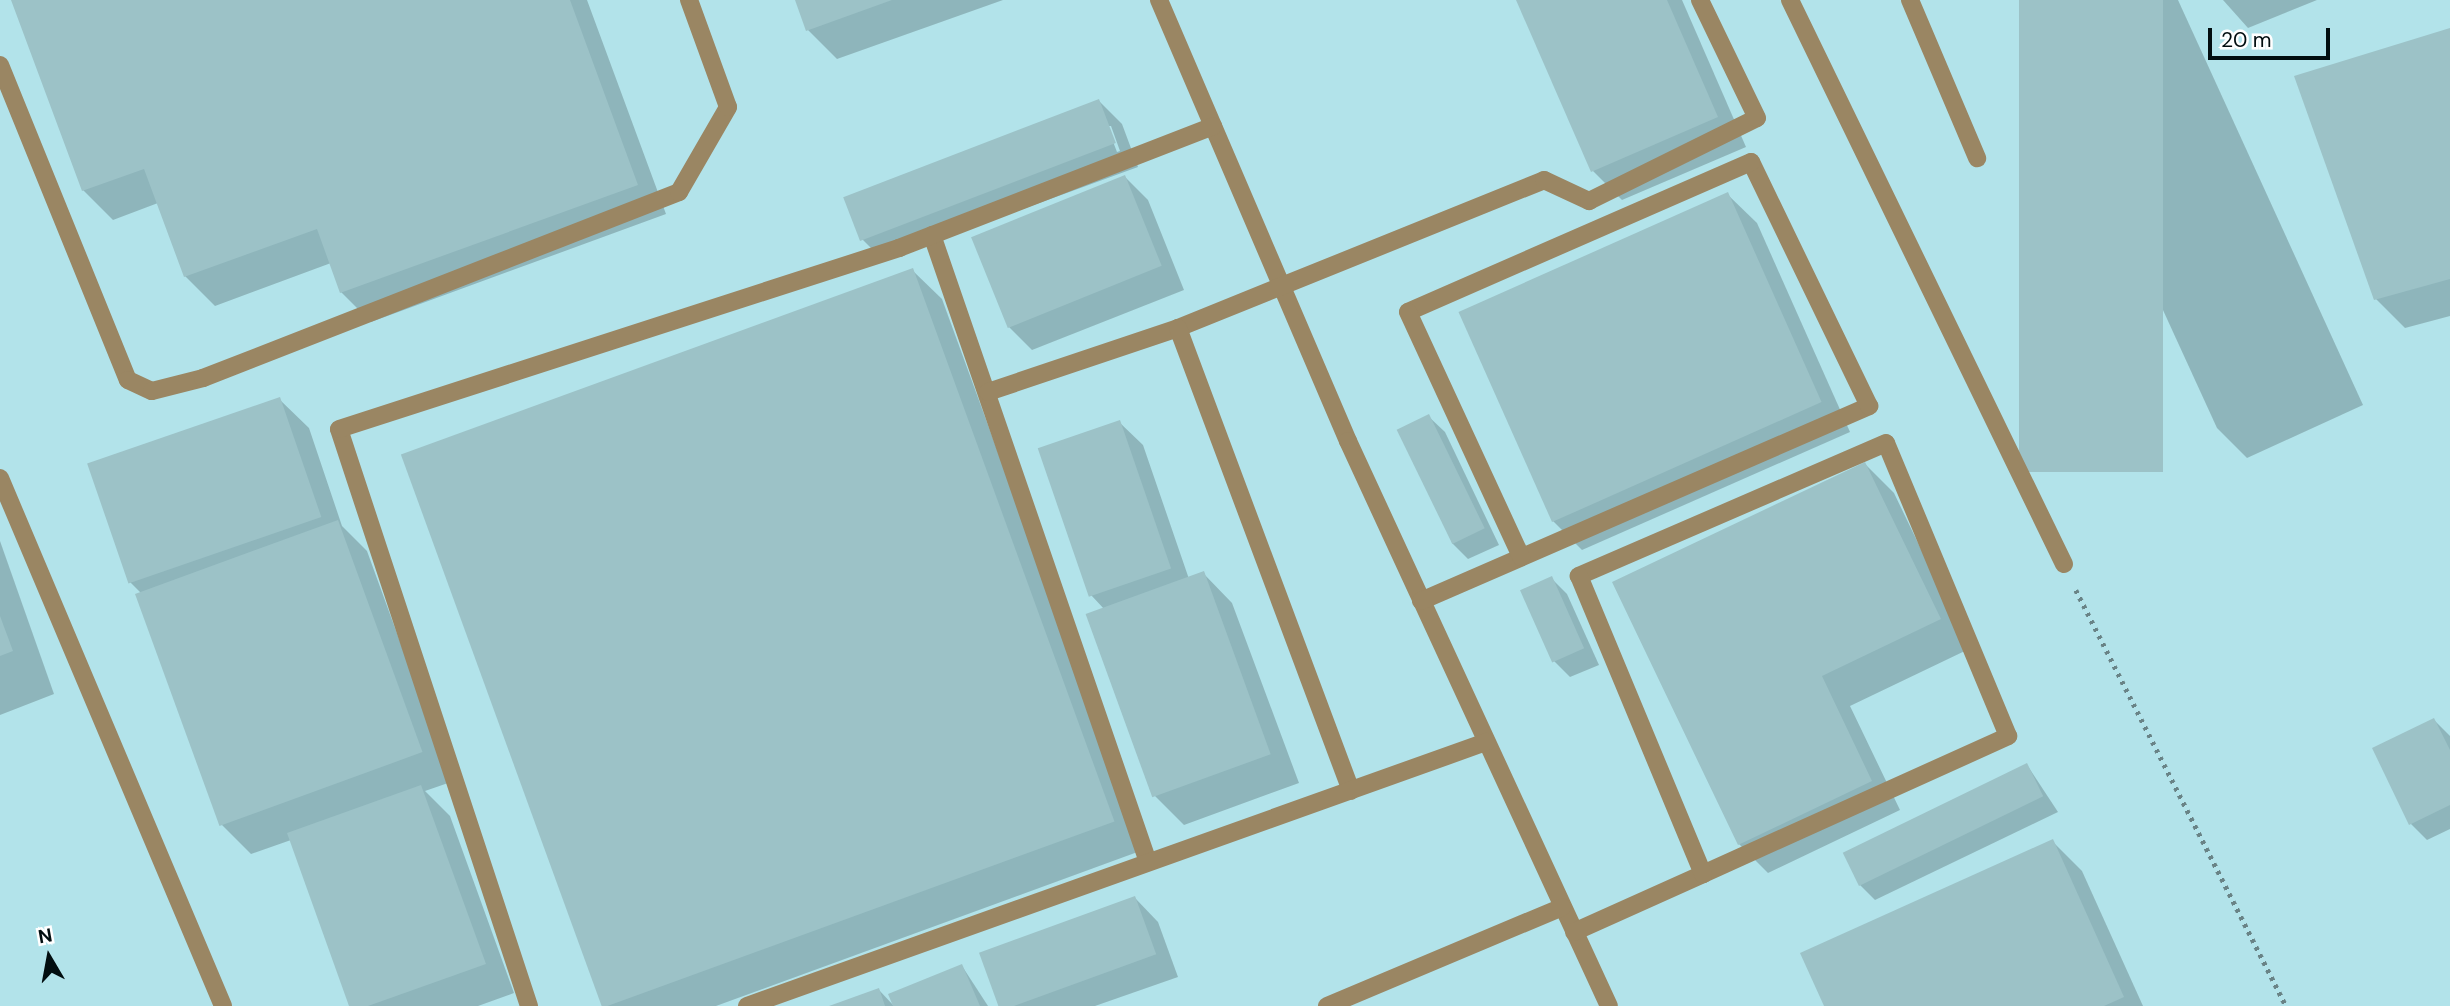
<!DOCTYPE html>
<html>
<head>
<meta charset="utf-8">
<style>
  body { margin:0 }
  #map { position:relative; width:2450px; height:1006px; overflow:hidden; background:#c7eef3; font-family:"DM Sans",sans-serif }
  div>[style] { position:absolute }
  .built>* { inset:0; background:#b2e3ea; transform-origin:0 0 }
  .shadow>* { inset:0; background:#0003 }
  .building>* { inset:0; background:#9cc2c7; transform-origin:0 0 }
  .path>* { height:4.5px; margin-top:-2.25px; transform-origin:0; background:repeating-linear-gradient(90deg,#698386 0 3.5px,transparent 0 8.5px) }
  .lane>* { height:18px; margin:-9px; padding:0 9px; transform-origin:9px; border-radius:9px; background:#9a8663 }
  .street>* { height:18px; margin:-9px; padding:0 9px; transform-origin:9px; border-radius:9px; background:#9a8663 }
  span { translate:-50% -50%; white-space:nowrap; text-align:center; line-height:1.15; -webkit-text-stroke:5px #fff; paint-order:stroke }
  .north { position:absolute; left:14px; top:922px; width:70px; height:70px; -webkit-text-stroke:5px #fff; paint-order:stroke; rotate:350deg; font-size:19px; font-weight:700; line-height:28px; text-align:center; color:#020e10 }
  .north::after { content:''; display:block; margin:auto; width:24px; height:32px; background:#020e10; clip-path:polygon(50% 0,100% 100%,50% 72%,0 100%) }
  .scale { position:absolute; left:2208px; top:28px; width:122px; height:32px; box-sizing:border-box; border:4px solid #020e10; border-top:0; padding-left:9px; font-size:21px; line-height:24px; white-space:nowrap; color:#020e10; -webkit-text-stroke:5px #fff; paint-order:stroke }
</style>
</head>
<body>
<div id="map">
  <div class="built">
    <div style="left:0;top:0;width:2450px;height:1006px"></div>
  </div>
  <div class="shadow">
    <div style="clip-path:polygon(17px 0,587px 0,666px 214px,371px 322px,341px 292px,331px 263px,215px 306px,185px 276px,158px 203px,113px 220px,83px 190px)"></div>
    <div style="clip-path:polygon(797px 0,1003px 0,837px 59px,808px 30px)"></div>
    <div style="clip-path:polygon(1518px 0,1682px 0,1746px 147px,1622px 200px,1593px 171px)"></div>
    <div style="clip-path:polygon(2021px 0,2178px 0,2363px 405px,2247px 458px,2217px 428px)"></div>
    <div style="clip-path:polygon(2223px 0,2317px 0,2248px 28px)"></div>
    <div style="clip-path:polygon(2450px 30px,2450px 316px,2405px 328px,2376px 299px)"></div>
    <div style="clip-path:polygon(evenodd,1099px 101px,1122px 124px,1138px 167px,883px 260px,859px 236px,1099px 101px,1107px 126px,1111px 126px,1120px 151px,1117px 152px,1107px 126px)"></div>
    <div style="clip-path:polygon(1125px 177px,1148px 200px,1184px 290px,1032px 350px,1009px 327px)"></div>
    <div style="clip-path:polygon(1727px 194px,1757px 223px,1850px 432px,1582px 550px,1553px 521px)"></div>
    <div style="clip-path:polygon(912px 270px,942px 299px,1143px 850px,716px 1006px,604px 1006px,403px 456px)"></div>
    <div style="clip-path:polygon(279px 399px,309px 428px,342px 526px,367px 551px,451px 782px,425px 791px,450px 816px,514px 993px,478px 1006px,351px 1006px,291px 840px,251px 854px,222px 825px,141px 593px,129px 581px)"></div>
    <div style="clip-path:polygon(1428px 416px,1445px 432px,1499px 545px,1468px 559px,1452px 543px)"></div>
    <div style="clip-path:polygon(1119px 422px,1143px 445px,1189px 579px,1203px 573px,1232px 603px,1299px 783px,1184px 825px,1155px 796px,1105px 610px,1091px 595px)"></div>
    <div style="clip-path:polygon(1865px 464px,1894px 493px,1969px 649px,1850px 706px,1900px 810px,1768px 873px,1739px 844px)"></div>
    <div style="clip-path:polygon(0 541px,54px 694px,0 715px)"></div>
    <div style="clip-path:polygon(1551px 578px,1567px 594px,1599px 665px,1570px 677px,1554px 661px,1523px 591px)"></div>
    <div style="clip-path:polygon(2434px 720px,2450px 736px,2450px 829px,2427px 840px,2411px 824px)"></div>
    <div style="clip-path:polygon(2027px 765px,2058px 812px,1875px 900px,1859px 884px)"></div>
    <div style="clip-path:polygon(2053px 842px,2082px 871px,2143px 1006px,1826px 1006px)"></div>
    <div style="clip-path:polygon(1135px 898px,1158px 922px,1178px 977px,1095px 1006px,999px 1006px,981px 953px)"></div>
    <div style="clip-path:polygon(962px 966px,988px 1006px,895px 1006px)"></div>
    <div style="clip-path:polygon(879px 990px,894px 1006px,833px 1006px)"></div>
  </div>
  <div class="building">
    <div style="clip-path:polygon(11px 0,570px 0,638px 185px,340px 293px,317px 229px,184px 277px,144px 169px,82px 191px)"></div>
    <div style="clip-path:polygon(795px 0,892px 0,806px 31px)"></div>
    <div style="clip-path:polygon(1516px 0,1667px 0,1718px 117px,1591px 172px)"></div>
    <div style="left:2019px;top:0;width:144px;height:472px"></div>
    <div style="clip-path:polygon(2450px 28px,2450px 279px,2374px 300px,2294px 76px)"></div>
    <div style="left:1099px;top:99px;width:47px;height:274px;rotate:69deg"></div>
    <div style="left:1125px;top:175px;width:98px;height:166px;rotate:68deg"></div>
    <div style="left:1728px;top:192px;width:230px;height:295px;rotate:66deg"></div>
    <div style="left:913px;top:268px;width:589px;height:545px;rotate:70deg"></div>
    <div style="left:280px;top:397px;width:127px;height:204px;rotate:71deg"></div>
    <div style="left:1429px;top:414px;width:127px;height:36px;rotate:64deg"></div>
    <div style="left:1120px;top:420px;width:157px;height:87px;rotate:71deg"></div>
    <div style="clip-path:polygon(1865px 462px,1941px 619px,1822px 676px,1872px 781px,1738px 845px,1612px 582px)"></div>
    <div style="left:338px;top:520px;width:247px;height:216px;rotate:70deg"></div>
    <div style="left:1204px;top:571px;width:195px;height:126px;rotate:70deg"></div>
    <div style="left:1552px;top:576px;width:79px;height:35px;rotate:66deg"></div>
    <div style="clip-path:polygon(0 616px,13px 651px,0 656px)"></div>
    <div style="clip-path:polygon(2434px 718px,2450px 750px,2450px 805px,2409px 825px,2372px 748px)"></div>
    <div style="left:2027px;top:763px;width:37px;height:205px;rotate:64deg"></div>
    <div style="clip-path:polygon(421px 785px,486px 964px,368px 1006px,349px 1006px,287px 833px)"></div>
    <div style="clip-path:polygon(2053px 839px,2124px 997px,2104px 1006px,1824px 1006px,1800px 953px)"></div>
    <div style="left:1135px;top:896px;width:62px;height:166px;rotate:70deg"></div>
    <div style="clip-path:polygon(962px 964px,980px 1006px,893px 1006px,888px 994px)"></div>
    <div style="clip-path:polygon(879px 988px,885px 1006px,829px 1006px)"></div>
  </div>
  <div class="path">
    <div style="left:2076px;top:590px;width:466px;rotate:63.2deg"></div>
  </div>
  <div class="lane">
    <div style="left:1159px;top:0;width:480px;rotate:66.8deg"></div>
    <div style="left:1348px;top:441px;width:622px;rotate:65.21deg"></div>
    <div style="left:1910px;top:0;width:172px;rotate:67deg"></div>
    <div style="left:0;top:65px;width:340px;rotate:67.9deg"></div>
    <div style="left:128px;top:380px;width:26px;rotate:25deg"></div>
    <div style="left:152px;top:391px;width:53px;rotate:-14.3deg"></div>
    <div style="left:203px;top:378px;width:511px;rotate:-21.34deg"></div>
    <div style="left:679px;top:192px;width:98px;rotate:-60deg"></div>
    <div style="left:728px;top:107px;width:114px;rotate:-110deg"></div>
    <div style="left:932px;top:235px;width:663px;rotate:70.99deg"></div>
    <div style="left:1178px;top:328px;width:395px;rotate:-22deg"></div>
    <div style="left:1544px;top:180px;width:50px;rotate:25deg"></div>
    <div style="left:1589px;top:201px;width:187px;rotate:-26.3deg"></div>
    <div style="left:1757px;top:118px;width:131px;rotate:-115.8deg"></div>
    <div style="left:988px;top:392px;width:200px;rotate:-18.6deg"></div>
    <div style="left:1178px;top:328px;width:494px;rotate:69.5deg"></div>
    <div style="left:0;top:478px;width:573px;rotate:67.1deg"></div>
    <div style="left:1421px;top:601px;width:489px;rotate:-23.5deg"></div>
    <div style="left:1869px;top:406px;width:271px;rotate:-115.8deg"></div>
    <div style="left:1751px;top:162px;width:374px;rotate:156.4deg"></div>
    <div style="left:1408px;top:312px;width:270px;rotate:65.2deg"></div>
    <div style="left:1574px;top:932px;width:141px;rotate:-24.2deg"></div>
    <div style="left:1703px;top:874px;width:335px;rotate:-24.3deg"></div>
    <div style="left:2008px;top:736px;width:317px;rotate:-112.6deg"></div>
    <div style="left:1886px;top:443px;width:335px;rotate:156.6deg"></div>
    <div style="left:1579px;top:576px;width:323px;rotate:67.4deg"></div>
    <div style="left:529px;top:1006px;width:607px;rotate:-108.23deg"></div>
    <div style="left:339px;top:429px;width:589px;rotate:-17.91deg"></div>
    <div style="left:899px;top:248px;width:337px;rotate:-21.2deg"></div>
    <div style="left:747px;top:1006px;width:785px;rotate:-19.66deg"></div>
    <div style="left:1327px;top:1006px;width:255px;rotate:-22.8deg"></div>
  </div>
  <div class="street">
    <div style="left:1790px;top:0;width:627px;rotate:64.09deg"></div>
  </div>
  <div class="north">N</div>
  <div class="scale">20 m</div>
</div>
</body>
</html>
